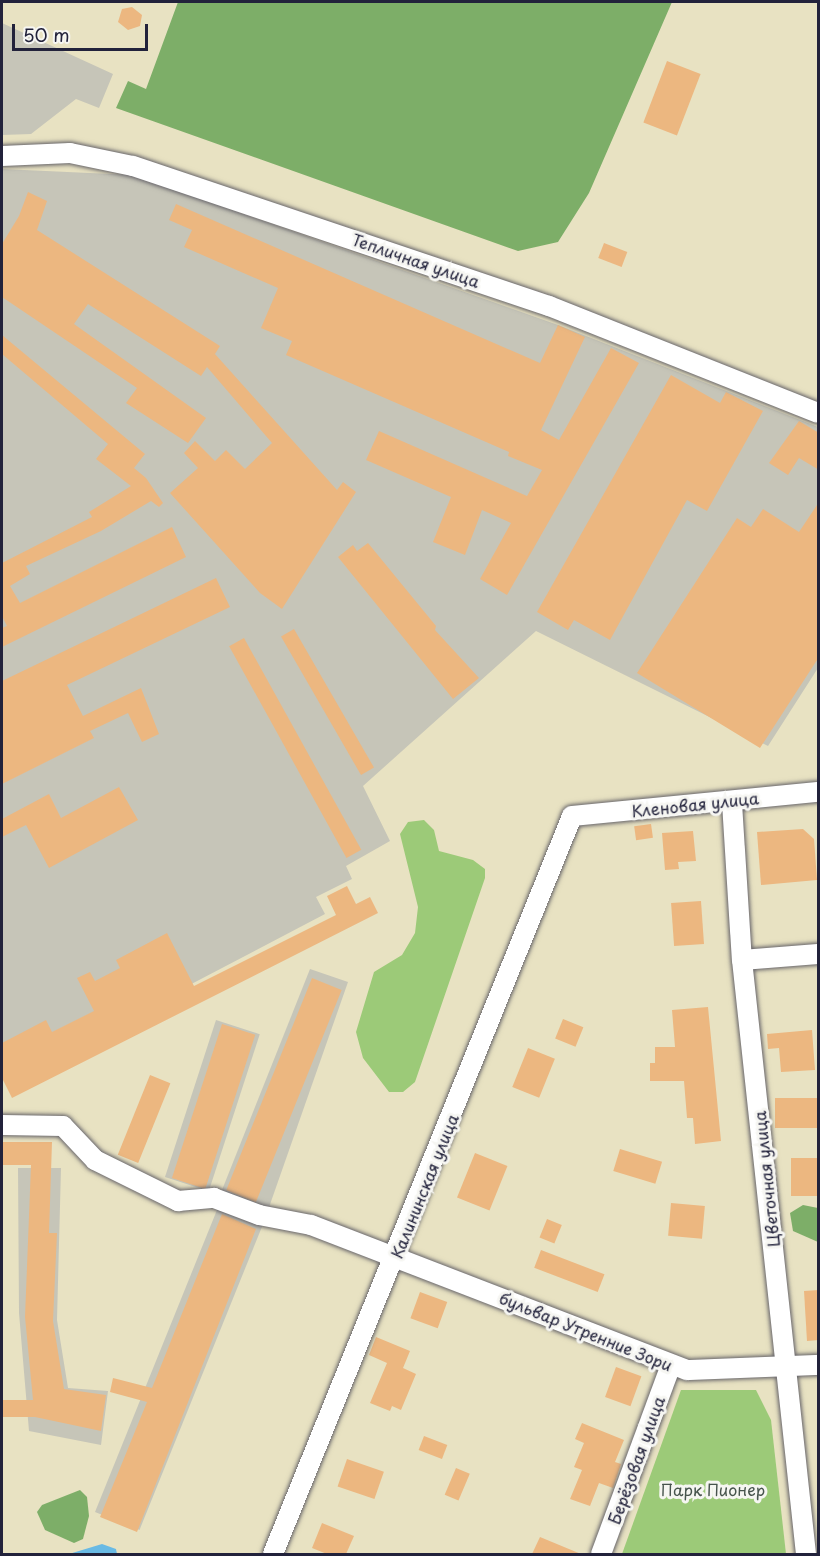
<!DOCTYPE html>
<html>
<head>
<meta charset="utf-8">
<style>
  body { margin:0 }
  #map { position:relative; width:820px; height:1556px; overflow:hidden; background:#e8e2c2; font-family:"Playpen Sans",sans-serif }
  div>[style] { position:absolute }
  .industrial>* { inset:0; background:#c6c5b8; transform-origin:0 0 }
  .green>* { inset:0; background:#9cca78 }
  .forest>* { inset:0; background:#7dae68 }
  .water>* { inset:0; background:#69bae4 }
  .building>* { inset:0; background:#ecb780; transform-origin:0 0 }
  .roads { filter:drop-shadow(0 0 2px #67656a) drop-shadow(0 0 2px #67656a) }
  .minor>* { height:20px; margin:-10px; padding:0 10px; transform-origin:10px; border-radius:10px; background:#fff }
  span { translate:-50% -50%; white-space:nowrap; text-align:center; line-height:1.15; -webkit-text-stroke:6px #f6f6f2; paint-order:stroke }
  .street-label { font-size:16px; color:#22223b }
  .park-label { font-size:16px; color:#47544d }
  .frame { position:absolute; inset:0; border:3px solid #22223b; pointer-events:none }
  .scale { position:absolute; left:12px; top:24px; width:136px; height:27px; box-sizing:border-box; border:3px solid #22223b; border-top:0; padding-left:8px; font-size:18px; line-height:21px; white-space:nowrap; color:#22223b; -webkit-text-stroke:4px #f6f6f2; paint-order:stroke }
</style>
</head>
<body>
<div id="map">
  <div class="industrial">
    <div style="clip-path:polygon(2px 23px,113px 74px,99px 108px,76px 99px,31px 134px,2px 135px)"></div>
    <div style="clip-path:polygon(2px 169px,133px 175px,558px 325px,818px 427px,818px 668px,768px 746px,536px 631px,363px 786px,390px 841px,346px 866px,352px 879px,316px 897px,325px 914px,134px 1014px,2px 1076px)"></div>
    <div style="clip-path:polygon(310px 969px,348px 982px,267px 1213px,220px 1195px)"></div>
    <div style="left:216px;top:1020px;width:46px;height:165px;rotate:18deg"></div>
    <div style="clip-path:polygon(18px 1168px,61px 1168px,57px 1320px,68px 1388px,108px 1391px,101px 1445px,29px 1431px,19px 1313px)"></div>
    <div style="left:219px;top:1205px;width:48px;height:331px;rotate:22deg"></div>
  </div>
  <div class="green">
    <div style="clip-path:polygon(424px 820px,434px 830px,439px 851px,473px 860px,485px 869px,485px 878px,415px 1082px,403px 1092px,389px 1092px,363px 1058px,356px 1032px,374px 972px,402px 955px,415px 933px,418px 907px,400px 834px,408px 822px)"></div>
    <div style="clip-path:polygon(681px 1390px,756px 1390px,771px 1420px,786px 1554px,622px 1554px)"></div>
  </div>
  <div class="forest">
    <div style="clip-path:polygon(178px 2px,672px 2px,589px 193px,558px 242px,518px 251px,116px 108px,128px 81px,146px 89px)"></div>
    <div style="clip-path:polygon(803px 1205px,818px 1208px,818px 1242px,793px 1231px,790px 1213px)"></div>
    <div style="clip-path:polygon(80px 1490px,87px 1497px,89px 1516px,83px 1539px,74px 1543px,45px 1530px,37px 1512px,42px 1505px)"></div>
  </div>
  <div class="water">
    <div style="clip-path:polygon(102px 1544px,116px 1549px,117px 1554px,69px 1554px)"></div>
  </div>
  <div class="building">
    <div style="clip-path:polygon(132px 7px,142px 15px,140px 26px,128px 30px,118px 22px,122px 9px)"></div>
    <div style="left:667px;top:61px;width:36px;height:66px;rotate:21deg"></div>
    <div style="clip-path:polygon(28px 192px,47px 201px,37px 230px,220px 346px,215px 354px,337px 490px,343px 482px,356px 492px,282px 609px,260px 593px,170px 493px,198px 468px,184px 453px,195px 441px,215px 461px,226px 450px,245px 469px,272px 443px,207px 367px,201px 376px,88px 304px,74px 324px,206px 418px,188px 443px,126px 403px,137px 388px,2px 297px,2px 244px,19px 216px)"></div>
    <div style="clip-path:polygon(176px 204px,540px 363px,558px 325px,585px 337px,541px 430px,559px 440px,611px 348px,639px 363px,507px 595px,480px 579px,511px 523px,482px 510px,465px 555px,433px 542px,451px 497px,366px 460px,379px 431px,527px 496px,542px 470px,508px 456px,509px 452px,286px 355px,292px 341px,261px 328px,278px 288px,184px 247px,192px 230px,169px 220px)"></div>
    <div style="left:604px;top:243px;width:25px;height:16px;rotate:21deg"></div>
    <div style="clip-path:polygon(2px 335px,145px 454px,134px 468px,146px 478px,163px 503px,159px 507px,151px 501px,101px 531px,26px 566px,30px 574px,10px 586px,20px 603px,172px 527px,186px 557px,2px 647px,2px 628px,7px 626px,2px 616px,2px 563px,92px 517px,89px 512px,131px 486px,96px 459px,108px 444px,2px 354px)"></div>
    <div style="clip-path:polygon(671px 375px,720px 403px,726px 392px,763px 411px,707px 511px,687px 500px,610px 640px,574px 620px,568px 630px,537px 612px)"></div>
    <div style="clip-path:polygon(799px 421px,819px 433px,819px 470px,799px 458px,788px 475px,769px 463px)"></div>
    <div style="clip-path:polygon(819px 502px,819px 657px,760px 748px,637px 673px,737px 518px,751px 527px,763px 509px,799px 532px)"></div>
    <div style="clip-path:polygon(368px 543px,436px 626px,435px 630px,479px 678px,453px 699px,338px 557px,353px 545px,357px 551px)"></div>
    <div style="clip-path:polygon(216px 578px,230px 607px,67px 685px,83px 716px,141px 688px,159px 734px,142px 742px,128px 713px,90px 731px,94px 738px,2px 784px,2px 681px)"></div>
    <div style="left:294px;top:629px;width:160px;height:15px;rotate:60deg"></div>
    <div style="left:244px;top:638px;width:242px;height:17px;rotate:61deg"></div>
    <div style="clip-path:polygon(119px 787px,138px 820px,49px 868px,26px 825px,2px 837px,2px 819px,49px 794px,61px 818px)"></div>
    <div style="left:651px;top:824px;width:14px;height:17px;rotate:82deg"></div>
    <div style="clip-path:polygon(803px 829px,814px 839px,817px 880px,761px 885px,757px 832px)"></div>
    <div style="clip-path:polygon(693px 831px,696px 861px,678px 862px,679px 869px,665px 870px,662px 833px)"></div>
    <div style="clip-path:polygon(347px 886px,356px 904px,370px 897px,378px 913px,12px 1098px,2px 1078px,2px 1043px,46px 1020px,52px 1032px,94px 1011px,77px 978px,90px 972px,95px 981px,120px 968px,116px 960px,167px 933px,194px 986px,336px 915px,327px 896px)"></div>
    <div style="left:701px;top:901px;width:43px;height:30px;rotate:86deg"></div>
    <div style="left:312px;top:978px;width:32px;height:229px;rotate:22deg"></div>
    <div style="clip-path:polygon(708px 1007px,721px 1141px,695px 1144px,693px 1118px,687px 1118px,684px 1081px,650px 1081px,650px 1063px,655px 1063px,655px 1047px,675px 1047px,672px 1010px)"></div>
    <div style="left:563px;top:1019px;width:22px;height:21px;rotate:22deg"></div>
    <div style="left:222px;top:1024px;width:35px;height:162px;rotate:18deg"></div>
    <div style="clip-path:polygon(812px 1030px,815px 1070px,781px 1072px,779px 1048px,768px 1049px,767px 1034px)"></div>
    <div style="left:528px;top:1048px;width:29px;height:42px;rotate:22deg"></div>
    <div style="left:150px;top:1075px;width:22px;height:86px;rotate:22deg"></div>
    <div style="left:819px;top:1098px;width:30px;height:44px;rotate:90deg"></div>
    <div style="clip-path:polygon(2px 1142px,52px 1142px,49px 1233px,57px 1233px,53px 1321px,64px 1389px,106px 1395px,101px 1431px,35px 1417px,2px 1417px,2px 1400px,33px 1400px,25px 1317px,31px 1165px,2px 1165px)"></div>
    <div style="left:620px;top:1149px;width:44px;height:23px;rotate:17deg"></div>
    <div style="left:475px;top:1153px;width:35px;height:48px;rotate:22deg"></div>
    <div style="left:819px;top:1158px;width:38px;height:28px;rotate:90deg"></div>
    <div style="left:671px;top:1203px;width:34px;height:33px;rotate:5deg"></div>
    <div style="clip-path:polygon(222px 1214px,256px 1229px,137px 1532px,100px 1517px,147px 1402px,110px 1392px,113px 1378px,152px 1388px)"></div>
    <div style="left:547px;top:1219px;width:16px;height:20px;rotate:22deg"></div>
    <div style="left:541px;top:1250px;width:68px;height:19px;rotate:21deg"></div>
    <div style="clip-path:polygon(819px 1290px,819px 1340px,807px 1341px,804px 1291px)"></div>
    <div style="left:420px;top:1292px;width:29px;height:28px;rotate:20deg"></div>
    <div style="clip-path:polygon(376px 1337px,410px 1351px,403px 1368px,416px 1374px,401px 1410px,392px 1406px,390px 1411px,370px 1403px,387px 1363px,369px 1355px)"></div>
    <div style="left:616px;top:1367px;width:27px;height:32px;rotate:20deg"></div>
    <div style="clip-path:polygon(582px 1423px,624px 1440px,615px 1462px,621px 1464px,613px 1488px,599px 1483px,590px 1506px,570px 1499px,582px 1470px,574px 1467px,584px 1443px,575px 1439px)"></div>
    <div style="left:424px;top:1436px;width:25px;height:15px;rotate:21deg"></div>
    <div style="left:347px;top:1459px;width:39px;height:29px;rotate:19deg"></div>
    <div style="left:456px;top:1468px;width:15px;height:29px;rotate:23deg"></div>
    <div style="clip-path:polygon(322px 1523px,354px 1536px,346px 1554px,327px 1554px,312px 1548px)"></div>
    <div style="clip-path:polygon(540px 1537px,581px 1554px,532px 1554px)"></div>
  </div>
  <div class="roads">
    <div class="minor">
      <div style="left:2px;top:156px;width:68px;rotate:-2.5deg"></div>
      <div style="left:70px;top:153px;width:64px;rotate:11.7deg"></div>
      <div style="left:133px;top:166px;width:439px;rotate:18.6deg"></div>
      <div style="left:549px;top:306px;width:289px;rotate:21.7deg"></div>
      <div style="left:732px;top:803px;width:157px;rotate:86.4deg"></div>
      <div style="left:742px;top:960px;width:597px;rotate:83.85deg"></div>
      <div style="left:742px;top:960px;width:76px;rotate:-4.5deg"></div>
      <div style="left:2px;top:1125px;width:61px;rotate:0.9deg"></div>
      <div style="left:63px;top:1126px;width:47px;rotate:46.7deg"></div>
      <div style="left:95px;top:1160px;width:93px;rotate:26.3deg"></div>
      <div style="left:178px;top:1201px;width:36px;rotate:-5deg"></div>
      <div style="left:214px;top:1198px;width:48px;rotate:20.7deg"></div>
      <div style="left:259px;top:1215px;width:53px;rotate:10.9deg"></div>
      <div style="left:311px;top:1225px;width:403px;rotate:21.1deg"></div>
      <div style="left:687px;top:1370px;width:131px;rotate:-2.2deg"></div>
      <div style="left:273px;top:1554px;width:796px;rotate:-67.94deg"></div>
      <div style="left:572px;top:816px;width:247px;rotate:-5.6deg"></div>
      <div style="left:601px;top:1554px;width:202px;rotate:-69.7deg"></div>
    </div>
  </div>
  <div class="street-label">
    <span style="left:416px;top:260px;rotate:19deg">Тепличная улица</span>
    <span style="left:695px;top:804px;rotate:-6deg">Кленовая улица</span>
    <span style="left:766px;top:1179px;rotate:-96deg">Цветочная улица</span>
    <span style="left:424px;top:1186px;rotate:-68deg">Калининская улица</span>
    <span style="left:586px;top:1331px;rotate:22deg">бульвар Утренние Зори</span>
    <span style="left:636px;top:1460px;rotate:-70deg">Берёзовая улица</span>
  </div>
  <div class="park-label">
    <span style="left:713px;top:1489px">Парк Пионер</span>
  </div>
  <div class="frame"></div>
  <div class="scale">50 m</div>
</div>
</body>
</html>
